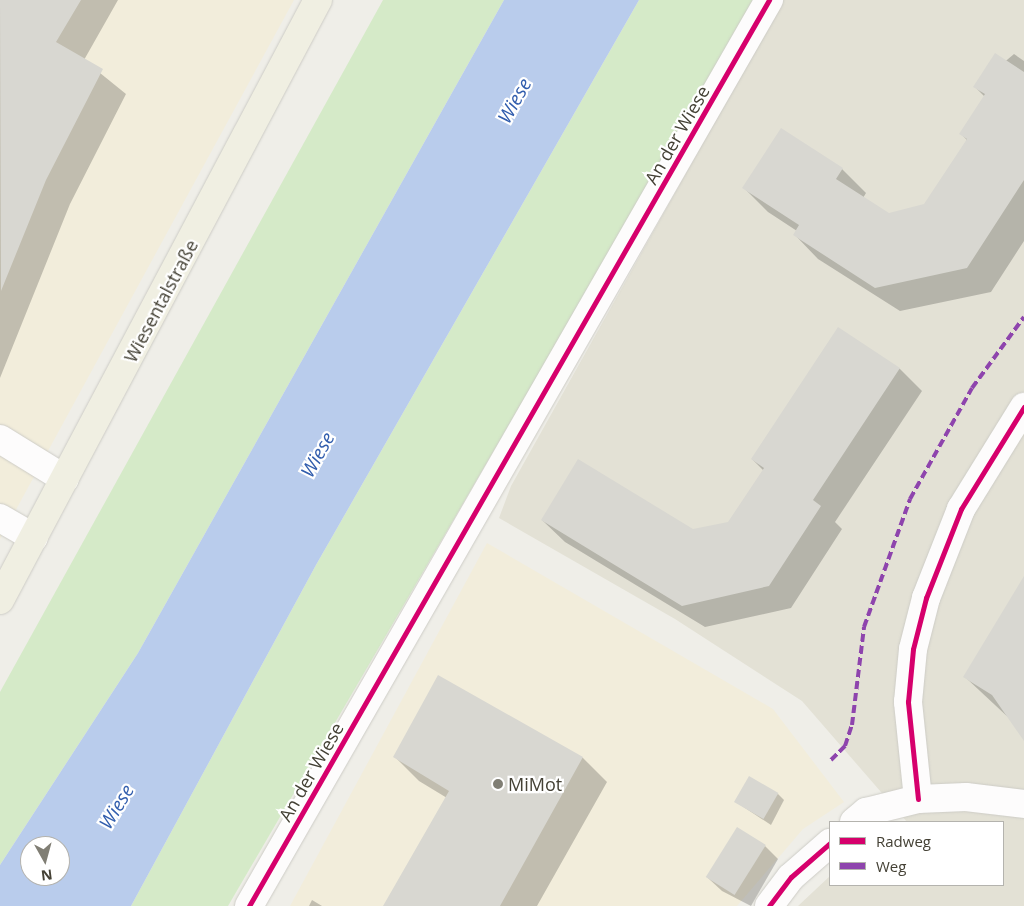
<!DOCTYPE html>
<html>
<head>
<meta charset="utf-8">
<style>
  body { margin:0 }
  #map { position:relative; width:1024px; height:906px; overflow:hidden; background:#efeee8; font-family:"Open Sans",sans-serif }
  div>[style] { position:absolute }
  .residential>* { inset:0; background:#e3e1d5 }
  .commercial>* { inset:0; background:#f2eddb }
  .green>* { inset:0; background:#d5eac8 }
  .water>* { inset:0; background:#b9ccec }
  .shadow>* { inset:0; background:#0003 }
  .building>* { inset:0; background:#d8d7d1; transform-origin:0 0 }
  .roads { filter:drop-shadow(0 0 1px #cdccc6) drop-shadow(0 0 1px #cdccc6) }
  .minor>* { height:28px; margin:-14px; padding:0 14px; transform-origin:14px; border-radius:14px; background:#fdfcfc }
  .major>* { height:28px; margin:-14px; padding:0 14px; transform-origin:14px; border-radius:14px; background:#f0efe2 }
  .quiet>* { height:4px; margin-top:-2px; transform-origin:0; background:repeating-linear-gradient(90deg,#8e44ad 0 8px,transparent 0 12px) }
  .cycleway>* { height:5px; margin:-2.5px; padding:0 2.5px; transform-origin:2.5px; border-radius:2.5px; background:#d6006c }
  .dots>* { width:14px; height:14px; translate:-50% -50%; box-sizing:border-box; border:2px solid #fff; border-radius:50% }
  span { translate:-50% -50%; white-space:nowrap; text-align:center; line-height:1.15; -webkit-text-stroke:4.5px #fff; paint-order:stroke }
  .street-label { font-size:18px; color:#444135 }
  .poi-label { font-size:18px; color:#444135 }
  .left { translate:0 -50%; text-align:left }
  .water-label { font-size:19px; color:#315dad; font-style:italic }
  .legend { position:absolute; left:829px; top:821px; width:175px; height:65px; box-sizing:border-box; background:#fff; border:1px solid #b4b3ae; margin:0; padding:6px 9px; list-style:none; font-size:15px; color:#444135 }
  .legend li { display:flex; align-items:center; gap:10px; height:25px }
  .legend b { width:25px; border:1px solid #b4b3ae }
  .north { position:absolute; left:20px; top:836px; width:50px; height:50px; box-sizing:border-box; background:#fff; border:1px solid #b4b3ae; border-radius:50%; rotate:173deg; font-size:14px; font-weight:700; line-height:20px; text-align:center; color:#444135 }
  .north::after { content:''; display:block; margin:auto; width:18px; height:22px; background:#807e74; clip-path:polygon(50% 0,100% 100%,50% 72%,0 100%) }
</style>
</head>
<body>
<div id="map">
  <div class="residential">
    <div style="clip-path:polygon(783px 0,1024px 0,1024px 906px,798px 906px,830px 876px,830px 885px,1003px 885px,1003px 822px,907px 822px,802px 701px,675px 619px,499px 518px,511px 486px)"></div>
  </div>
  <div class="commercial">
    <div style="clip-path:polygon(0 0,294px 0,0 539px)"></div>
    <div style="clip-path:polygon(487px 543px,773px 709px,844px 802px,803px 829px,737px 906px,290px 906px)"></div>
  </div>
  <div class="green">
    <div style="clip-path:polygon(383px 0,504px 0,138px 653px,0 865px,0 692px)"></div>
    <div style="clip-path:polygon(639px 0,757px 0,228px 906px,131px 906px,316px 565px)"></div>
  </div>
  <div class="water">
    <div style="clip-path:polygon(evenodd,504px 0,639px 0,316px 565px,131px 906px,0 906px,0 865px,138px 653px,504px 0,30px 846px,60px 846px,60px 876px,30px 876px,30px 846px)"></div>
  </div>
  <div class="shadow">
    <div style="clip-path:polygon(0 0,118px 0,84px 60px,126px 94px,70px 204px,0 378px)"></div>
    <div style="clip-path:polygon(1014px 54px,1024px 61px,1024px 241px,991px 292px,900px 311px,818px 259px,794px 234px,797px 231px,768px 212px,744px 188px,842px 169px,866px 193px,863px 198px,888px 214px,925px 206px,967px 140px,961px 134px,985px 97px,975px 87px)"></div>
    <div style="clip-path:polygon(839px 329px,900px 369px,922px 391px,835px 522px,842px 529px,791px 608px,705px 627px,565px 542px,542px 520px,693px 530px,729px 523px,764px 471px,752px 459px)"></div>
    <div style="clip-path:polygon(1024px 611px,1024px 732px,965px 677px)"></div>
    <div style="clip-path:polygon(439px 677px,583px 758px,607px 782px,537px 906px,385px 906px,447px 798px,419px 781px,395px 757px)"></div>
    <div style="clip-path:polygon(778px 794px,784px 800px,771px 825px,736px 802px)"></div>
    <div style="clip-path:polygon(765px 846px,778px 859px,751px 906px,722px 891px,708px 878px)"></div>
    <div style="clip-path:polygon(312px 900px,322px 906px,309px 906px)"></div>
  </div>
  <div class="building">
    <div style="clip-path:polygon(0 0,81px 0,56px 42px,103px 69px,46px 180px,1px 291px)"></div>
    <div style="clip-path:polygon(995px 53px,1024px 72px,1024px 180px,967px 268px,875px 288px,793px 235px,799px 225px,742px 188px,781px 128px,843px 168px,836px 179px,889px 213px,924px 204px,967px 139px,959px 134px,985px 94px,973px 87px)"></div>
    <div style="clip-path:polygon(838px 327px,900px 368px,813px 500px,821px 506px,769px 586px,682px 606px,541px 520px,578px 459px,693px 529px,728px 522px,764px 468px,751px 459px)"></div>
    <div style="clip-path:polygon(1024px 576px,1024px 741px,992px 695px,963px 677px)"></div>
    <div style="clip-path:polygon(438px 675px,583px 757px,500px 906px,383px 906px,449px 791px,393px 757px)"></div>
    <div style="left:749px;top:776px;width:34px;height:30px;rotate:30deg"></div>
    <div style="left:737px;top:827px;width:34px;height:59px;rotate:32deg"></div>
  </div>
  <div class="roads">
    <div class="minor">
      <div style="left:0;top:439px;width:76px;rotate:31.6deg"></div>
      <div style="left:0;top:518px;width:39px;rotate:30deg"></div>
      <div style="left:918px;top:799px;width:98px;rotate:-95.9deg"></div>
      <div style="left:908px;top:702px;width:53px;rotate:-84.6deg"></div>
      <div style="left:913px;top:649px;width:53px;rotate:-75.7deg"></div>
      <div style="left:926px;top:598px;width:96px;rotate:-68.5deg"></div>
      <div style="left:961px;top:509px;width:120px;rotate:-58.3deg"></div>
      <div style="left:854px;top:822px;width:16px;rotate:-40deg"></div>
      <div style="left:866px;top:812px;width:54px;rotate:-14deg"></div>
      <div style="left:918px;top:799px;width:48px;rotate:-2.4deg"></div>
      <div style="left:966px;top:797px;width:58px;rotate:6.9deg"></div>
      <div style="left:249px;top:906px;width:1045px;rotate:-60.15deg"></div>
      <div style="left:769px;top:906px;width:36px;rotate:-53deg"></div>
      <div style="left:791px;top:877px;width:52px;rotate:-41.1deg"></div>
    </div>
    <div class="major">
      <div style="left:0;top:600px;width:679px;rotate:-62.08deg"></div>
    </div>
  </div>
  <div class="quiet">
    <div style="left:831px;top:760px;width:20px;rotate:-45deg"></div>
    <div style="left:845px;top:746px;width:22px;rotate:-72deg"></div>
    <div style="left:852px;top:725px;width:99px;rotate:-83deg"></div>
    <div style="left:864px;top:627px;width:136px;rotate:-70.2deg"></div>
    <div style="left:910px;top:499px;width:127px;rotate:-60.8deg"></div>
    <div style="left:972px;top:388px;width:88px;rotate:-53.8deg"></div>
  </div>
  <div class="cycleway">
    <div style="left:918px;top:799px;width:98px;rotate:-95.9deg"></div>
    <div style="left:908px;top:702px;width:53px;rotate:-84.6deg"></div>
    <div style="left:913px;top:649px;width:53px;rotate:-75.7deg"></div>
    <div style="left:926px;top:598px;width:96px;rotate:-68.5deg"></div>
    <div style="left:961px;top:509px;width:120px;rotate:-58.3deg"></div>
    <div style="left:249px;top:906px;width:1045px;rotate:-60.15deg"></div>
    <div style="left:769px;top:906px;width:36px;rotate:-53deg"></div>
    <div style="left:791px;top:877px;width:52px;rotate:-41.1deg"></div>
  </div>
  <div class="dots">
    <div style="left:498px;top:784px;background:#807e74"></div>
  </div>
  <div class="street-label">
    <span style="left:677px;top:135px;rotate:-60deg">An der Wiese</span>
    <span style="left:161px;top:301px;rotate:-62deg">Wiesentalstraße</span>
    <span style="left:311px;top:772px;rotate:-60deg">An der Wiese</span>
  </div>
  <div class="poi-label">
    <span class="left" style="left:508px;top:784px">MiMot</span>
  </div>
  <div class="water-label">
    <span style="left:515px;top:101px;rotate:-61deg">Wiese</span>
    <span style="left:318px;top:455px;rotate:-61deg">Wiese</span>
    <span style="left:117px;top:807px;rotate:-59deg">Wiese</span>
  </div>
  <ul class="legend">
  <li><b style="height:6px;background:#d6006c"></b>Radweg</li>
  <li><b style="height:6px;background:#8e44ad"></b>Weg</li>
  </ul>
  <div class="north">N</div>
</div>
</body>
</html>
